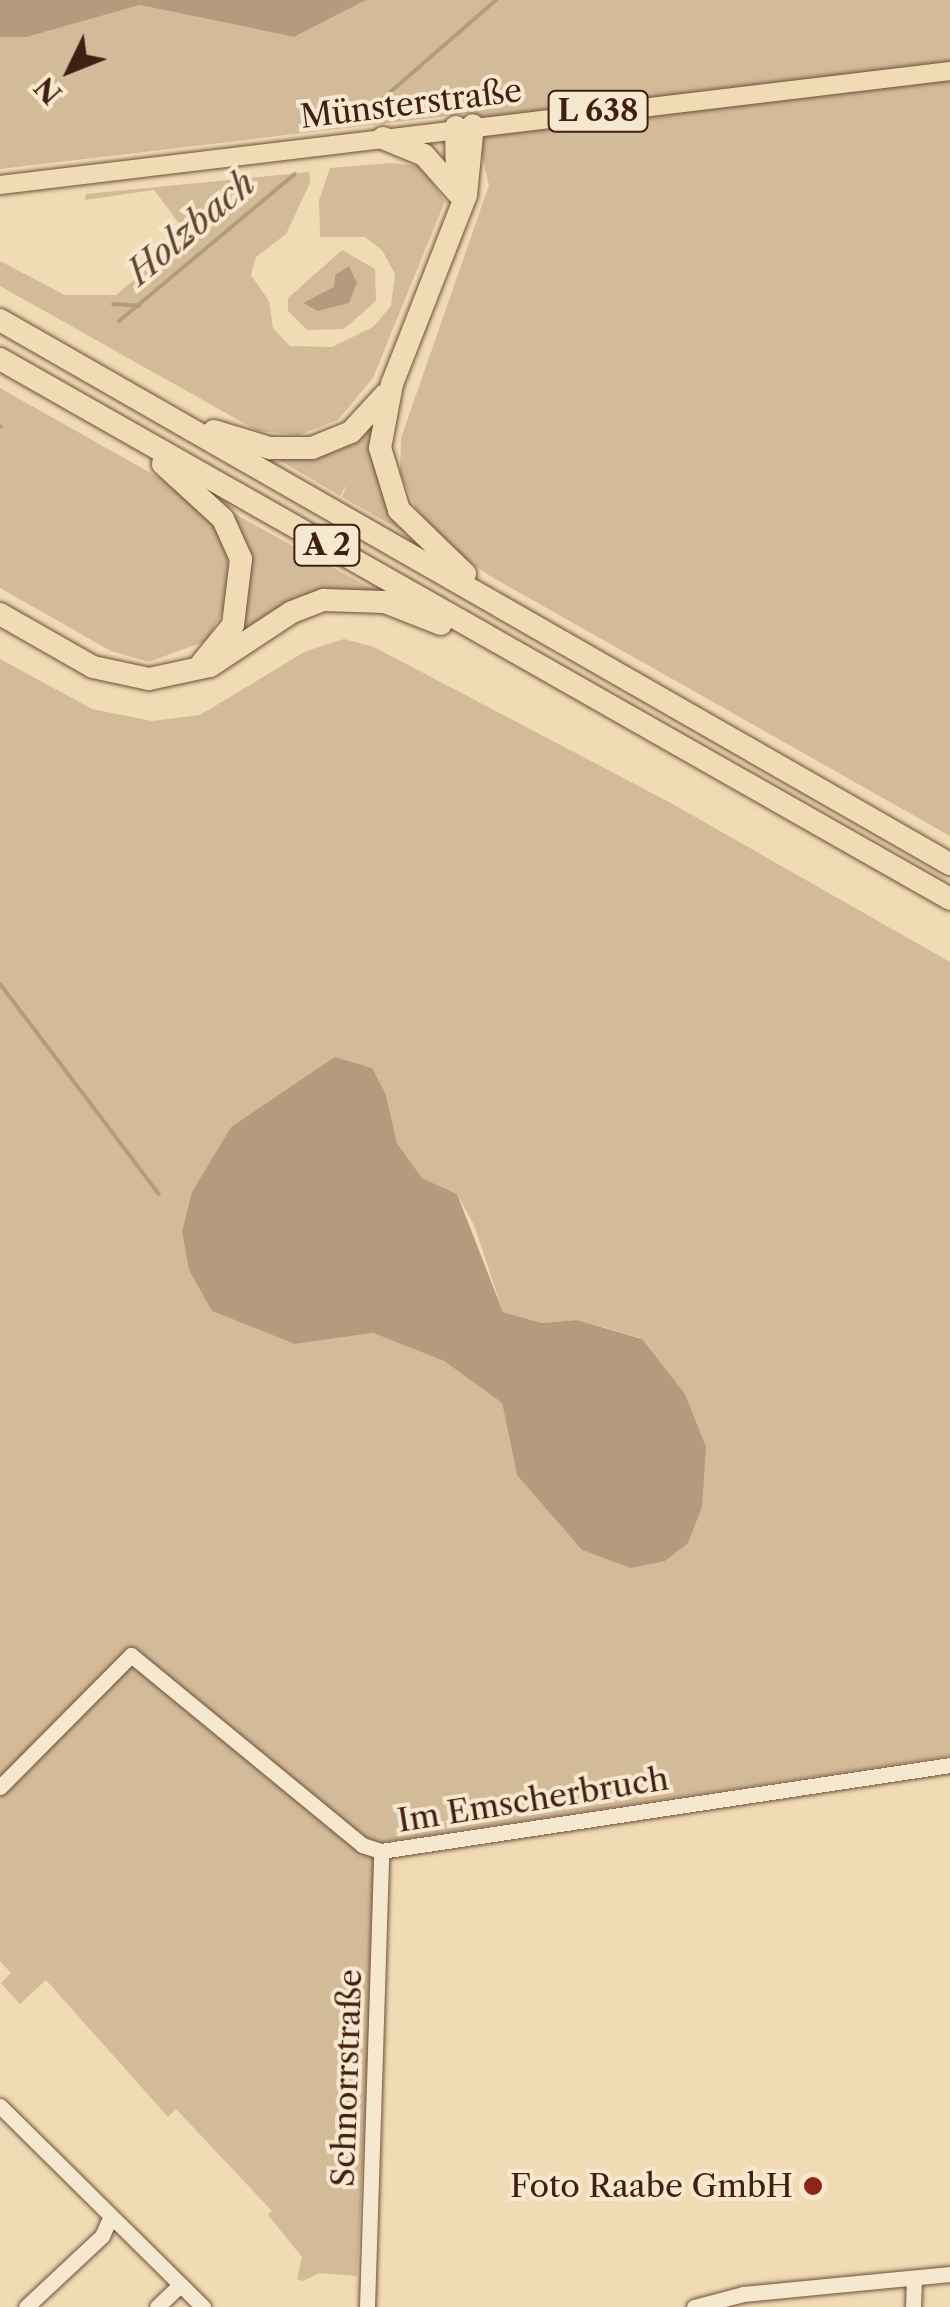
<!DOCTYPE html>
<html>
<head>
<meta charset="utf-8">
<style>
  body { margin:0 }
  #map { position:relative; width:950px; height:2307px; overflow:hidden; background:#f1dbb4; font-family:"Libre Caslon Text",serif }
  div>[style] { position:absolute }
  .green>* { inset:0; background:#d3bb99 }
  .water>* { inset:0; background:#b59b7e }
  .stream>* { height:4px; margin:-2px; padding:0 2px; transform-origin:2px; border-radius:2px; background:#b59b7e }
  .roads { filter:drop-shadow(0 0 2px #6d4f3c) drop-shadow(0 0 2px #6d4f3c) }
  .minor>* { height:15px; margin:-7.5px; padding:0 7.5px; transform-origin:7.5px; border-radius:7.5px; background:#f6e8ce }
  .major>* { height:18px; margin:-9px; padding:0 9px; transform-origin:9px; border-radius:9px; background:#f1dbb4 }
  .highway>* { height:22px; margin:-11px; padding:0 11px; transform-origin:11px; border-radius:11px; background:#f1dbb4 }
  .dots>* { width:28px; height:28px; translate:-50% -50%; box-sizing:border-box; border:5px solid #f6e8ce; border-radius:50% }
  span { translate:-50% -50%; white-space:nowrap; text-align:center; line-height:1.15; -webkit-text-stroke:8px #f6e8ce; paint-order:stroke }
  .shield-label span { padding:2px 8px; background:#f6e8ce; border:2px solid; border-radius:8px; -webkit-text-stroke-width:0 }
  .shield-label { font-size:30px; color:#412014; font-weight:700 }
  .street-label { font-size:32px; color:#412014 }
  .poi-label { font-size:32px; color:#412014 }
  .right { translate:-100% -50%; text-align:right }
  .water-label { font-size:35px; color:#644534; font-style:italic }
  .north { position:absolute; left:20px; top:20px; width:100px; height:100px; -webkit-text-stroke:8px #f6e8ce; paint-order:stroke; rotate:227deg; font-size:28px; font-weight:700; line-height:40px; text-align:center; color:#412014 }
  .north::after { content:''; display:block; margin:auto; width:35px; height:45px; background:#412014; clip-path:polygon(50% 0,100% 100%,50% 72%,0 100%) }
</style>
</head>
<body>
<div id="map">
  <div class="green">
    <div style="clip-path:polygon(366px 0,950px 0,950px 836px,490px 576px,445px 545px,415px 507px,400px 472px,401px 438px,489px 185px,472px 113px,0 169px,0 37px,27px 37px,140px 5px,294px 37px)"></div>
    <div style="clip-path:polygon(391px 163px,420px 166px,445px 201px,373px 378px,338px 420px,299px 435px,258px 431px,0 286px,0 261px,65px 295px,116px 295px,194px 230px,178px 222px,154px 190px,85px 200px,86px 194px,309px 172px,310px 183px,286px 234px,256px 257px,251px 275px,269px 301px,273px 328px,290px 346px,332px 347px,373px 327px,391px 306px,395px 274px,382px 250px,365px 237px,320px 237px,319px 200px,330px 168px)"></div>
    <div style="clip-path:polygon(342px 250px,375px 269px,376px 301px,344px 329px,307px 330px,288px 311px,288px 298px)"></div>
    <div style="clip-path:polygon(0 388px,188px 494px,225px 537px,232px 595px,206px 641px,149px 662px,111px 651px,0 588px)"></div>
    <div style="clip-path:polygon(378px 413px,409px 535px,342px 497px,347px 484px,340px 496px,276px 458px)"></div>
    <div style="clip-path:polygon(226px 509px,315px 558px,309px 569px,317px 559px,376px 591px,358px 591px,231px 648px,247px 601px,249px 571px)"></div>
    <div style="clip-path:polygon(evenodd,344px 639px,374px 647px,669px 802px,950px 962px,950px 1756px,378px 1843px,357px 2276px,319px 2273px,303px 2281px,297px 2279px,302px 2257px,268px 2215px,272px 2211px,176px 2109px,168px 2117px,46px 1980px,20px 2004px,1px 1983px,11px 1973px,0 1961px,0 659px,92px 709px,152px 721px,200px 715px,306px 651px,344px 639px,301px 1083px,386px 1095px,397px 1143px,422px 1178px,457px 1194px,474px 1225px,503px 1312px,542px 1323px,577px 1320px,641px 1338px,517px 1475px,502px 1403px,444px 1361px,373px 1333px,295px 1344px,182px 1231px,192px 1193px,231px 1127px,301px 1083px)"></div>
  </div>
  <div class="water">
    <div style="clip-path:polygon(0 0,366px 0,294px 37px,140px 5px,27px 37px,0 37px)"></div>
    <div style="clip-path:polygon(349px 266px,357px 283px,349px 303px,318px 311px,303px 303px,334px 287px,335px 275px)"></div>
    <div style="clip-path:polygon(335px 1057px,372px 1068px,386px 1095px,397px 1143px,422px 1178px,457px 1194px,503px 1312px,542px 1323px,577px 1320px,642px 1339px,685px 1394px,706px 1447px,702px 1507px,688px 1543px,665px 1561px,631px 1568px,582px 1550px,517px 1475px,502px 1403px,444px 1361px,373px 1333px,295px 1344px,212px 1311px,189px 1270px,182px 1231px,192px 1192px,231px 1127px)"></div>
  </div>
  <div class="stream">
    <div style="left:365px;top:114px;width:174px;rotate:-41deg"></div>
    <div style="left:113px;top:304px;width:26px;rotate:4deg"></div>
    <div style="left:119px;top:321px;width:229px;rotate:-39.9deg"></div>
    <div style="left:0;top:427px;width:1px;rotate:-45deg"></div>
    <div style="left:0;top:984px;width:263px;rotate:52.9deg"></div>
  </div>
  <div class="roads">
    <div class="minor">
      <div style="left:0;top:1787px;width:186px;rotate:-45.2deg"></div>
      <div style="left:131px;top:1655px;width:299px;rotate:39.4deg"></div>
      <div style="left:362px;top:1845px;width:20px;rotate:18deg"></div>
      <div style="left:381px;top:1851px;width:575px;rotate:-8.59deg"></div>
      <div style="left:0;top:2106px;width:286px;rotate:44.7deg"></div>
      <div style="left:26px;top:2307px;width:104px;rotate:-43.1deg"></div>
      <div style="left:102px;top:2236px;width:20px;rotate:-66deg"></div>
      <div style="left:157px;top:2307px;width:32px;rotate:-44deg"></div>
      <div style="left:367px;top:2307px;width:456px;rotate:-88.2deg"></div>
      <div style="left:694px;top:2307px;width:51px;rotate:-14.9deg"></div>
      <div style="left:743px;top:2294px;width:208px;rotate:-5.5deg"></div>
      <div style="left:913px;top:2307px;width:29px;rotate:-88deg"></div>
    </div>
    <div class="major">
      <div style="left:0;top:185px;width:957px;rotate:-6.84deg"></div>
    </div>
    <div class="highway">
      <div style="left:456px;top:127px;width:60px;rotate:89deg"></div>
      <div style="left:383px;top:138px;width:44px;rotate:22.5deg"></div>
      <div style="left:424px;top:155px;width:50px;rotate:48.3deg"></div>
      <div style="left:0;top:320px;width:1095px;rotate:29.8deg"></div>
      <div style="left:0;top:359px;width:1093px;rotate:29.61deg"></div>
      <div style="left:214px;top:431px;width:59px;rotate:16.9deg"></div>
      <div style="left:270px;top:448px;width:42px"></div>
      <div style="left:312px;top:448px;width:42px;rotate:-22.3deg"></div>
      <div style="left:351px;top:432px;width:50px;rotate:-47.4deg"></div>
      <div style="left:163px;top:464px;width:81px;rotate:42.5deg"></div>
      <div style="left:223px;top:519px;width:44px;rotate:65.8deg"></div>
      <div style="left:241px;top:559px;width:66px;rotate:96.9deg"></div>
      <div style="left:233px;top:625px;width:49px;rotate:129.2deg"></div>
      <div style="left:465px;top:574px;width:92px;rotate:-135.9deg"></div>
      <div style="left:399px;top:510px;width:65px;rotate:-107deg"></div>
      <div style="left:380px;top:448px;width:65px;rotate:-79.4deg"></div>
      <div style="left:392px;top:384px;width:203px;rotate:-68.6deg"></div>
      <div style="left:466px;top:195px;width:70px;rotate:-84.3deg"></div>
      <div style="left:0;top:614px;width:107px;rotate:29.7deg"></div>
      <div style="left:93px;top:667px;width:57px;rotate:12.1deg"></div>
      <div style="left:149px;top:679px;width:62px;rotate:-12deg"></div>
      <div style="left:210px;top:666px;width:98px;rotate:-33.4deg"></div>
      <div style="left:292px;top:612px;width:34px;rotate:-21deg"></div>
      <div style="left:324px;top:600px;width:61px;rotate:1.9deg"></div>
      <div style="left:385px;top:602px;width:60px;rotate:21.4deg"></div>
    </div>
  </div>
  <div class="dots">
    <div style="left:813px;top:2186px;background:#8f2418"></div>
  </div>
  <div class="shield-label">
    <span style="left:598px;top:111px">L 638</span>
    <span style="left:327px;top:545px">A 2</span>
  </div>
  <div class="street-label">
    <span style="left:411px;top:104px;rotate:-7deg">Münsterstraße</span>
    <span style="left:533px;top:1800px;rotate:-9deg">Im Emscherbruch</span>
    <span style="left:347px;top:2078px;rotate:-88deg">Schnorrstraße</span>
  </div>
  <div class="poi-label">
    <span class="right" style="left:793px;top:2186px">Foto Raabe GmbH</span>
  </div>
  <div class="water-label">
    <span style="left:191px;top:228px;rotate:-40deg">Holzbach</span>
  </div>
  <div class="north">N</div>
</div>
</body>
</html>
